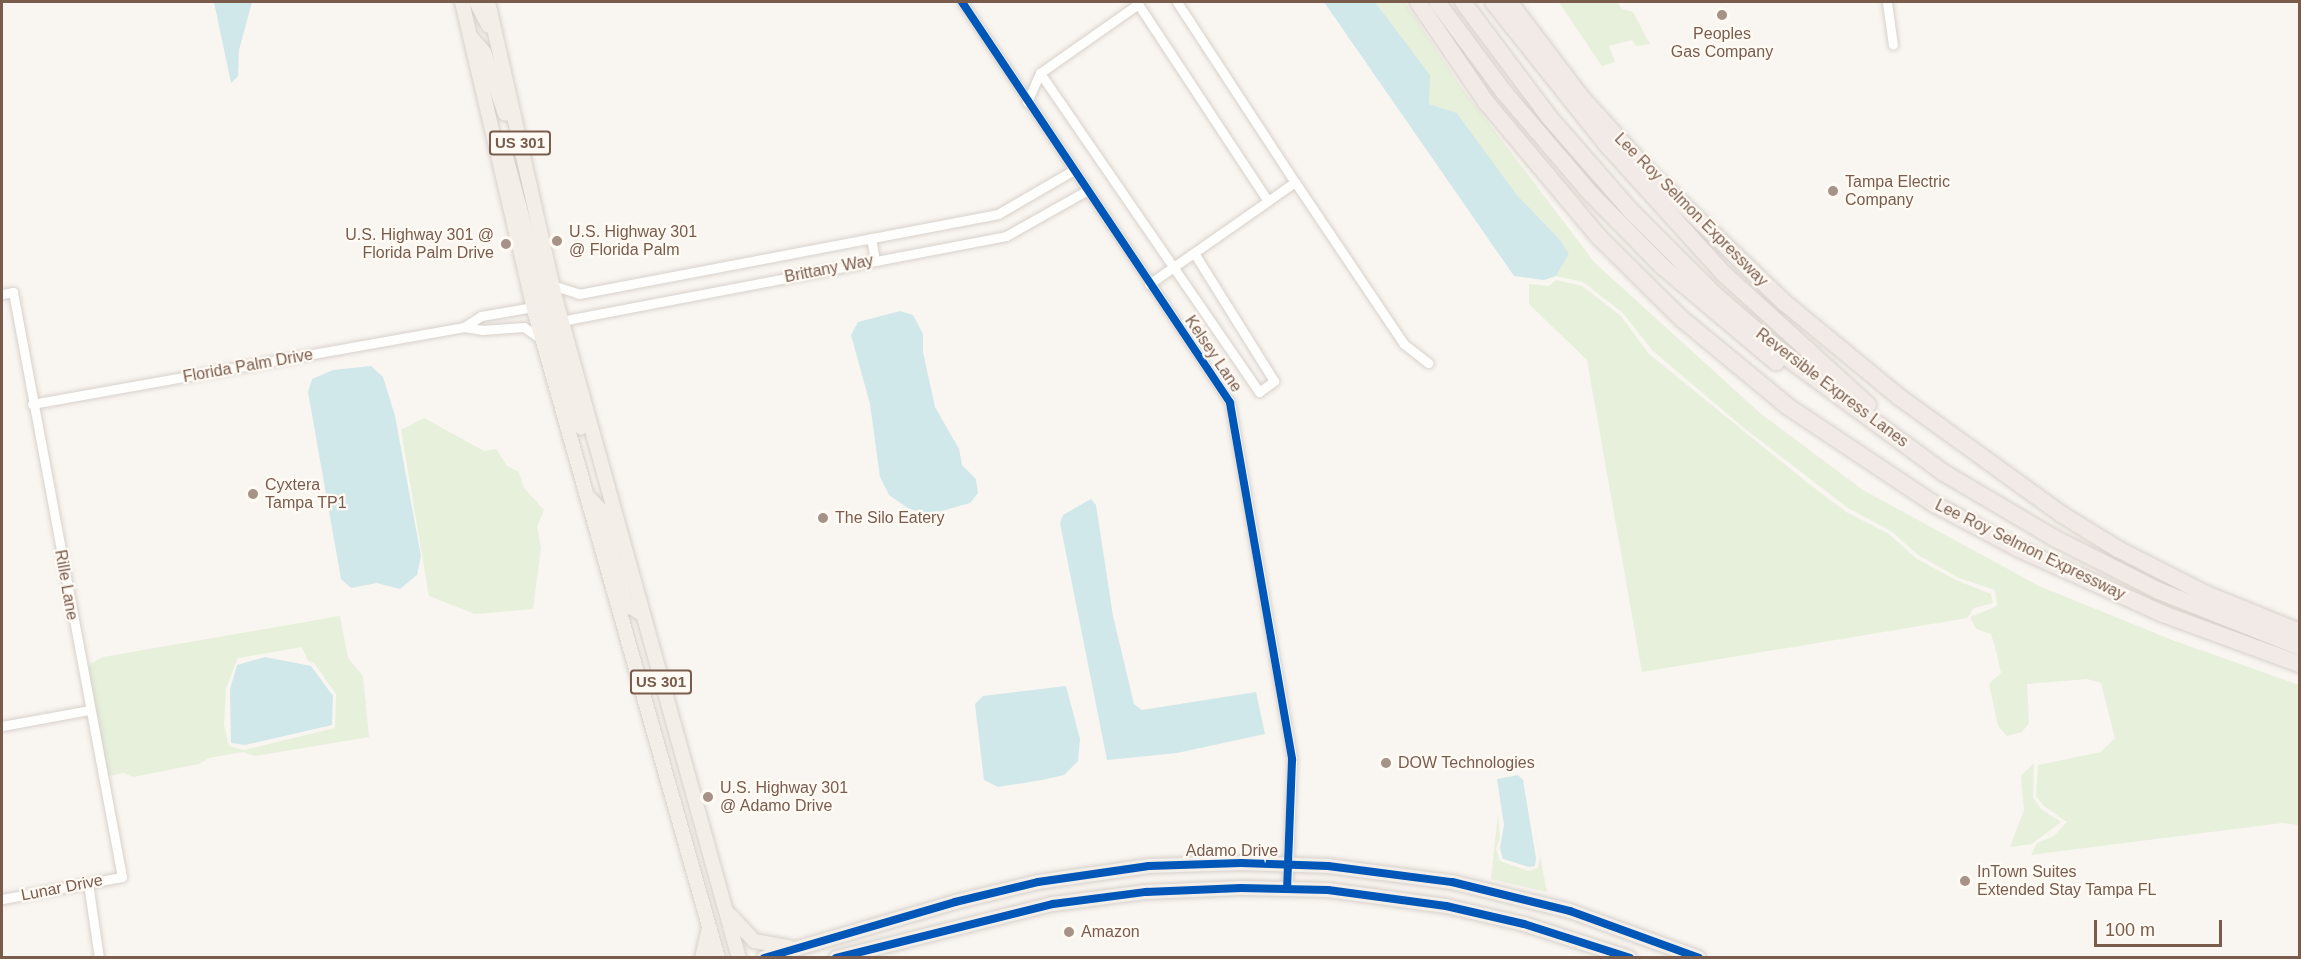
<!DOCTYPE html>
<html>
<head>
<meta charset="utf-8">
<style>
  body { margin:0 }
  #map { position:relative; width:2301px; height:959px; overflow:hidden; background:#f9f5f0; font-family:Arial,sans-serif }
  div>[style] { position:absolute }
  .green>* { inset:0; background:#e7f0db }
  .water>* { inset:0; background:#d0e8ea }
  .roads { filter:drop-shadow(0 0 2px #d7d1cb) drop-shadow(0 0 2px #d7d1cb) }
  .minor>* { height:9px; margin:-4.5px; padding:0 4.5px; transform-origin:4.5px; border-radius:4.5px; background:#fefefd }
  .primary>* { height:14px; margin:-7px; padding:0 7px; transform-origin:7px; border-radius:7px; background:#f3eee8 }
  .motorway>* { height:16px; margin:-8px; padding:0 8px; transform-origin:8px; border-radius:8px; background:#f2eae7 }
  .cycleway>* { height:8px; margin:-4px; padding:0 4px; transform-origin:4px; border-radius:4px; background:#0057b8 }
  .dots>* { width:16px; height:16px; translate:-50% -50%; box-sizing:border-box; border:3px solid #fffaf3; border-radius:50% }
  span { translate:-50% -50%; white-space:nowrap; text-align:center; line-height:1.15; -webkit-text-stroke:4.5px #fffaf3; paint-order:stroke }
  .shield-label span { padding:2px 4px; background:#fffaf3; border:2px solid; border-radius:4px; -webkit-text-stroke-width:0 }
  .shield-label { font-size:15px; color:#7a5c4d; font-weight:700 }
  .poi-label { font-size:16px; color:#7a5c4d }
  .left { translate:0 -50%; text-align:left }
  .right { translate:-100% -50%; text-align:right }
  .street-label { font-size:16px; color:#7a5c4d }
  .frame { position:absolute; inset:0; border:3px solid #7a5c4d; pointer-events:none }
  .scale { position:absolute; left:2094px; top:920px; width:128px; height:27px; box-sizing:border-box; border:3px solid #7a5c4d; border-top:0; padding-left:8px; font-size:18px; line-height:21px; white-space:nowrap; color:#7a5c4d; -webkit-text-stroke:4px #fffaf3; paint-order:stroke }
</style>
</head>
<body>
<div id="map">
  <div class="green">
    <div style="clip-path:polygon(1375px 2px,1405px 2px,1462px 88px,1595px 263px,1760px 413px,1863px 490px,2039px 586px,2172px 640px,2299px 685px,2299px 825px,2282px 823px,2031px 855px,2037px 843px,2054px 836px,2067px 822px,2044px 806px,2036px 796px,2038px 765px,2101px 752px,2115px 738px,2101px 683px,2087px 679px,2027px 684px,2029px 723px,2022px 732px,2007px 736px,1998px 726px,1989px 684px,2001px 673px,1997px 654px,1991px 634px,1976px 629px,1970px 617px,1997px 606px,1995px 590px,1959px 578px,1918px 555px,1891px 531px,1848px 508px,1745px 429px,1652px 350px,1623px 313px,1583px 282px,1556px 276px,1569px 254px,1561px 241px,1516px 194px,1457px 113px,1429px 104px,1427px 70px,1420px 66px)"></div>
    <div style="clip-path:polygon(1559px 2px,1617px 2px,1622px 9px,1633px 12px,1650px 44px,1636px 46px,1632px 40px,1609px 46px,1615px 62px,1602px 66px)"></div>
    <div style="clip-path:polygon(1556px 280px,1582px 286px,1621px 316px,1649px 354px,1809px 484px,1846px 512px,1889px 534px,1917px 559px,1958px 581px,1991px 594px,1993px 603px,1974px 608px,1967px 618px,1642px 672px,1587px 360px,1529px 304px,1529px 284px,1549px 286px)"></div>
    <div style="clip-path:polygon(424px 418px,484px 451px,496px 449px,507px 466px,519px 472px,524px 488px,544px 510px,537px 527px,541px 548px,533px 609px,475px 614px,429px 596px,401px 430px)"></div>
    <div style="clip-path:polygon(evenodd,340px 616px,348px 658px,363px 676px,369px 737px,255px 756px,243px 752px,209px 758px,199px 764px,133px 777px,124px 773px,108px 776px,88px 669px,92px 663px,103px 657px,340px 616px,302px 647px,308px 661px,314px 663px,336px 694px,335px 728px,244px 750px,229px 746px,224px 725px,226px 688px,238px 658px,302px 647px)"></div>
    <div style="clip-path:polygon(2034px 763px,2033px 797px,2041px 809px,2061px 822px,2032px 844px,2010px 847px,2024px 810px,2021px 776px)"></div>
    <div style="clip-path:polygon(1498px 813px,1500px 838px,1496px 849px,1500px 861px,1528px 871px,1538px 868px,1540px 857px,1532px 814px,1547px 892px,1491px 879px)"></div>
  </div>
  <div class="water">
    <div style="clip-path:polygon(214px 2px,252px 2px,239px 50px,238px 76px,231px 83px)"></div>
    <div style="clip-path:polygon(1324px 2px,1375px 2px,1430px 75px,1429px 104px,1457px 113px,1516px 194px,1561px 241px,1569px 254px,1556px 276px,1544px 280px,1514px 276px)"></div>
    <div style="clip-path:polygon(900px 311px,913px 315px,923px 334px,923px 352px,935px 407px,959px 449px,962px 465px,976px 479px,978px 493px,970px 503px,931px 514px,909px 509px,889px 495px,880px 477px,870px 404px,851px 335px,858px 322px)"></div>
    <div style="clip-path:polygon(371px 366px,383px 377px,395px 416px,421px 556px,417px 575px,400px 589px,377px 583px,351px 588px,341px 579px,308px 392px,312px 379px,333px 370px)"></div>
    <div style="clip-path:polygon(1091px 499px,1096px 505px,1113px 616px,1134px 704px,1142px 710px,1256px 692px,1265px 734px,1177px 753px,1107px 760px,1060px 523px,1063px 515px)"></div>
    <div style="clip-path:polygon(265px 657px,311px 666px,333px 696px,332px 725px,245px 745px,231px 743px,230px 689px,237px 665px)"></div>
    <div style="clip-path:polygon(1066px 686px,1080px 739px,1078px 761px,1064px 775px,1042px 780px,998px 787px,984px 780px,975px 704px,983px 696px)"></div>
    <div style="clip-path:polygon(1518px 775px,1523px 780px,1536px 858px,1535px 866px,1529px 867px,1503px 859px,1500px 848px,1504px 825px,1497px 779px)"></div>
  </div>
  <div class="roads">
    <div class="minor">
      <div style="left:962px;top:2px;width:482px;rotate:56.2deg"></div>
      <div style="left:1230px;top:403px;width:362px;rotate:80.1deg"></div>
      <div style="left:1292px;top:760px;width:129px;rotate:92.2deg"></div>
      <div style="left:1177px;top:2px;width:215px;rotate:56.8deg"></div>
      <div style="left:1295px;top:182px;width:33px;rotate:145deg"></div>
      <div style="left:1887px;top:2px;width:43px;rotate:82.1deg"></div>
      <div style="left:1040px;top:73px;width:387px;rotate:55.5deg"></div>
      <div style="left:1259px;top:392px;width:19px;rotate:-36deg"></div>
      <div style="left:1274px;top:381px;width:151px;rotate:-122deg"></div>
      <div style="left:1027px;top:102px;width:32px;rotate:-66deg"></div>
      <div style="left:1040px;top:73px;width:120px;rotate:-35.1deg"></div>
      <div style="left:1138px;top:4px;width:236px;rotate:56.6deg"></div>
      <div style="left:1268px;top:201px;width:145px;rotate:145.1deg"></div>
      <div style="left:1295px;top:182px;width:195px;rotate:56.1deg"></div>
      <div style="left:1404px;top:344px;width:31px;rotate:38deg"></div>
      <div style="left:871px;top:238px;width:23px;rotate:80deg"></div>
      <div style="left:552px;top:285px;width:28px;rotate:18deg"></div>
      <div style="left:579px;top:294px;width:427px;rotate:-10.8deg"></div>
      <div style="left:998px;top:214px;width:86px;rotate:-30.2deg"></div>
      <div style="left:2px;top:294px;width:11px;rotate:-10deg"></div>
      <div style="left:13px;top:292px;width:595px;rotate:79.45deg"></div>
      <div style="left:122px;top:877px;width:122px;rotate:169.6deg"></div>
      <div style="left:561px;top:321px;width:453px;rotate:-10.8deg"></div>
      <div style="left:1006px;top:236px;width:92px;rotate:-29.4deg"></div>
      <div style="left:464px;top:327px;width:18px;rotate:9deg"></div>
      <div style="left:482px;top:330px;width:42px;rotate:-4.1deg"></div>
      <div style="left:524px;top:327px;width:21px;rotate:35deg"></div>
      <div style="left:32px;top:404px;width:439px;rotate:-10.1deg"></div>
      <div style="left:464px;top:327px;width:20px;rotate:-33deg"></div>
      <div style="left:481px;top:316px;width:53px;rotate:-9.8deg"></div>
      <div style="left:2px;top:726px;width:88px;rotate:-10.4deg"></div>
      <div style="left:88px;top:883px;width:76px;rotate:81.7deg"></div>
    </div>
    <div class="primary">
      <div style="left:462px;top:2px;width:319px;rotate:76.8deg"></div>
      <div style="left:535px;top:313px;width:670px;rotate:74.16deg"></div>
      <div style="left:476px;top:2px;width:27px;rotate:62deg"></div>
      <div style="left:488px;top:2px;width:307px;rotate:77.2deg"></div>
      <div style="left:556px;top:301px;width:682px;rotate:74.44deg"></div>
      <div style="left:470px;top:36px;width:21px;rotate:49deg"></div>
      <div style="left:484px;top:52px;width:65px;rotate:71.3deg"></div>
      <div style="left:503px;top:146px;width:150px;rotate:74.9deg"></div>
      <div style="left:542px;top:291px;width:18px;rotate:71deg"></div>
      <div style="left:548px;top:308px;width:16px;rotate:43deg"></div>
      <div style="left:538px;top:312px;width:21px;rotate:53deg"></div>
      <div style="left:551px;top:329px;width:103px;rotate:73.1deg"></div>
      <div style="left:588px;top:497px;width:17px;rotate:45deg"></div>
      <div style="left:600px;top:509px;width:98px;rotate:74.7deg"></div>
      <div style="left:626px;top:604px;width:19px;rotate:32deg"></div>
      <div style="left:730px;top:915px;width:35px;rotate:47deg"></div>
      <div style="left:754px;top:941px;width:35px;rotate:10deg"></div>
      <div style="left:702px;top:958px;width:28px;rotate:-77deg"></div>
      <div style="left:764px;top:958px;width:199px;rotate:-16.3deg"></div>
      <div style="left:955px;top:902px;width:85px;rotate:-13.5deg"></div>
      <div style="left:1038px;top:882px;width:112px;rotate:-8.2deg"></div>
      <div style="left:1149px;top:866px;width:92px;rotate:-1.9deg"></div>
      <div style="left:1241px;top:863px;width:87px;rotate:2deg"></div>
      <div style="left:1328px;top:866px;width:125px;rotate:7.4deg"></div>
      <div style="left:1452px;top:882px;width:122px;rotate:13.8deg"></div>
      <div style="left:1570px;top:911px;width:137px;rotate:20deg"></div>
      <div style="left:836px;top:958px;width:224px;rotate:-14deg"></div>
      <div style="left:1053px;top:904px;width:94px;rotate:-7.4deg"></div>
      <div style="left:1146px;top:892px;width:95px;rotate:-2.4deg"></div>
      <div style="left:1241px;top:888px;width:87px;rotate:1.3deg"></div>
      <div style="left:1328px;top:890px;width:119px;rotate:7.7deg"></div>
      <div style="left:1446px;top:906px;width:80px;rotate:13deg"></div>
      <div style="left:1524px;top:924px;width:111px;rotate:17.8deg"></div>
    </div>
    <div class="motorway">
      <div style="left:1418px;top:2px;width:121px;rotate:55.8deg"></div>
      <div style="left:1486px;top:102px;width:176px;rotate:50.1deg"></div>
      <div style="left:1599px;top:237px;width:117px;rotate:44.7deg"></div>
      <div style="left:1682px;top:319px;width:136px;rotate:39.6deg"></div>
      <div style="left:1787px;top:406px;width:177px;rotate:33.7deg"></div>
      <div style="left:1934px;top:504px;width:94px;rotate:27.9deg"></div>
      <div style="left:2017px;top:548px;width:160px;rotate:24.3deg"></div>
      <div style="left:2163px;top:614px;width:146px;rotate:20.1deg"></div>
      <div style="left:1437px;top:2px;width:111px;rotate:53.4deg"></div>
      <div style="left:1503px;top:91px;width:135px;rotate:49.5deg"></div>
      <div style="left:1591px;top:194px;width:103px;rotate:45.4deg"></div>
      <div style="left:1663px;top:267px;width:148px;rotate:40.1deg"></div>
      <div style="left:1463px;top:2px;width:144px;rotate:53.2deg"></div>
      <div style="left:1549px;top:117px;width:123px;rotate:48.9deg"></div>
      <div style="left:1630px;top:210px;width:119px;rotate:45deg"></div>
      <div style="left:1714px;top:294px;width:104px;rotate:40.7deg"></div>
      <div style="left:1793px;top:362px;width:187px;rotate:36.3deg"></div>
      <div style="left:1944px;top:473px;width:130px;rotate:30.5deg"></div>
      <div style="left:2056px;top:539px;width:115px;rotate:26.8deg"></div>
      <div style="left:2159px;top:591px;width:152px;rotate:21.7deg"></div>
      <div style="left:1493px;top:2px;width:183px;rotate:51.4deg"></div>
      <div style="left:1607px;top:145px;width:173px;rotate:47.8deg"></div>
      <div style="left:1723px;top:273px;width:196px;rotate:42.3deg"></div>
      <div style="left:1509px;top:2px;width:119px;rotate:52.8deg"></div>
      <div style="left:1581px;top:97px;width:97px;rotate:47.9deg"></div>
      <div style="left:1646px;top:169px;width:193px;rotate:44deg"></div>
      <div style="left:1785px;top:303px;width:148px;rotate:39.5deg"></div>
      <div style="left:1899px;top:397px;width:200px;rotate:35.8deg"></div>
      <div style="left:2061px;top:514px;width:67px;rotate:31.6deg"></div>
      <div style="left:2118px;top:549px;width:99px;rotate:27.1deg"></div>
      <div style="left:2206px;top:594px;width:101px;rotate:22deg"></div>
    </div>
  </div>
  <div class="cycleway">
    <div style="left:962px;top:2px;width:482px;rotate:56.2deg"></div>
    <div style="left:1230px;top:403px;width:362px;rotate:80.1deg"></div>
    <div style="left:1292px;top:760px;width:129px;rotate:92.2deg"></div>
    <div style="left:764px;top:958px;width:199px;rotate:-16.3deg"></div>
    <div style="left:955px;top:902px;width:85px;rotate:-13.5deg"></div>
    <div style="left:1038px;top:882px;width:112px;rotate:-8.2deg"></div>
    <div style="left:1149px;top:866px;width:92px;rotate:-1.9deg"></div>
    <div style="left:1241px;top:863px;width:87px;rotate:2deg"></div>
    <div style="left:1328px;top:866px;width:125px;rotate:7.4deg"></div>
    <div style="left:1452px;top:882px;width:122px;rotate:13.8deg"></div>
    <div style="left:1570px;top:911px;width:137px;rotate:20deg"></div>
    <div style="left:836px;top:958px;width:224px;rotate:-14deg"></div>
    <div style="left:1053px;top:904px;width:94px;rotate:-7.4deg"></div>
    <div style="left:1146px;top:892px;width:95px;rotate:-2.4deg"></div>
    <div style="left:1241px;top:888px;width:87px;rotate:1.3deg"></div>
    <div style="left:1328px;top:890px;width:119px;rotate:7.7deg"></div>
    <div style="left:1446px;top:906px;width:80px;rotate:13deg"></div>
    <div style="left:1524px;top:924px;width:111px;rotate:17.8deg"></div>
  </div>
  <div class="dots">
    <div style="left:1722px;top:15px;background:#a69286"></div>
    <div style="left:1833px;top:191px;background:#a69286"></div>
    <div style="left:557px;top:241px;background:#a69286"></div>
    <div style="left:506px;top:244px;background:#a69286"></div>
    <div style="left:253px;top:494px;background:#a69286"></div>
    <div style="left:823px;top:518px;background:#a69286"></div>
    <div style="left:1386px;top:763px;background:#a69286"></div>
    <div style="left:708px;top:797px;background:#a69286"></div>
    <div style="left:1965px;top:881px;background:#a69286"></div>
    <div style="left:1069px;top:932px;background:#a69286"></div>
  </div>
  <div class="shield-label">
    <span style="left:520px;top:143px">US 301</span>
    <span style="left:661px;top:682px">US 301</span>
  </div>
  <div class="poi-label">
    <span style="left:1722px;top:43px">Peoples<br>Gas Company</span>
    <span class="left" style="left:1845px;top:191px">Tampa Electric<br>Company</span>
    <span class="left" style="left:569px;top:241px">U.S. Highway 301<br>@ Florida Palm</span>
    <span class="right" style="left:494px;top:244px">U.S. Highway 301 @<br>Florida Palm Drive</span>
    <span class="left" style="left:265px;top:494px">Cyxtera<br>Tampa TP1</span>
    <span class="left" style="left:835px;top:518px">The Silo Eatery</span>
    <span class="left" style="left:1398px;top:763px">DOW Technologies</span>
    <span class="left" style="left:720px;top:797px">U.S. Highway 301<br>@ Adamo Drive</span>
    <span class="left" style="left:1977px;top:881px">InTown Suites<br>Extended Stay Tampa FL</span>
    <span class="left" style="left:1081px;top:932px">Amazon</span>
  </div>
  <div class="street-label">
    <span style="left:1691px;top:210px;rotate:45deg">Lee Roy Selmon Expressway</span>
    <span style="left:829px;top:269px;rotate:-11deg">Brittany Way</span>
    <span style="left:1213px;top:354px;rotate:56deg">Kelsey Lane</span>
    <span style="left:248px;top:366px;rotate:-10deg">Florida Palm Drive</span>
    <span style="left:1832px;top:388px;rotate:37deg">Reversible Express Lanes</span>
    <span style="left:2030px;top:550px;rotate:26deg">Lee Roy Selmon Expressway</span>
    <span style="left:66px;top:585px;rotate:80deg">Rille Lane</span>
    <span style="left:1232px;top:851px">Adamo Drive</span>
    <span style="left:62px;top:888px;rotate:-11deg">Lunar Drive</span>
  </div>
  <div class="frame"></div>
  <div class="scale">100 m</div>
</div>
</body>
</html>
